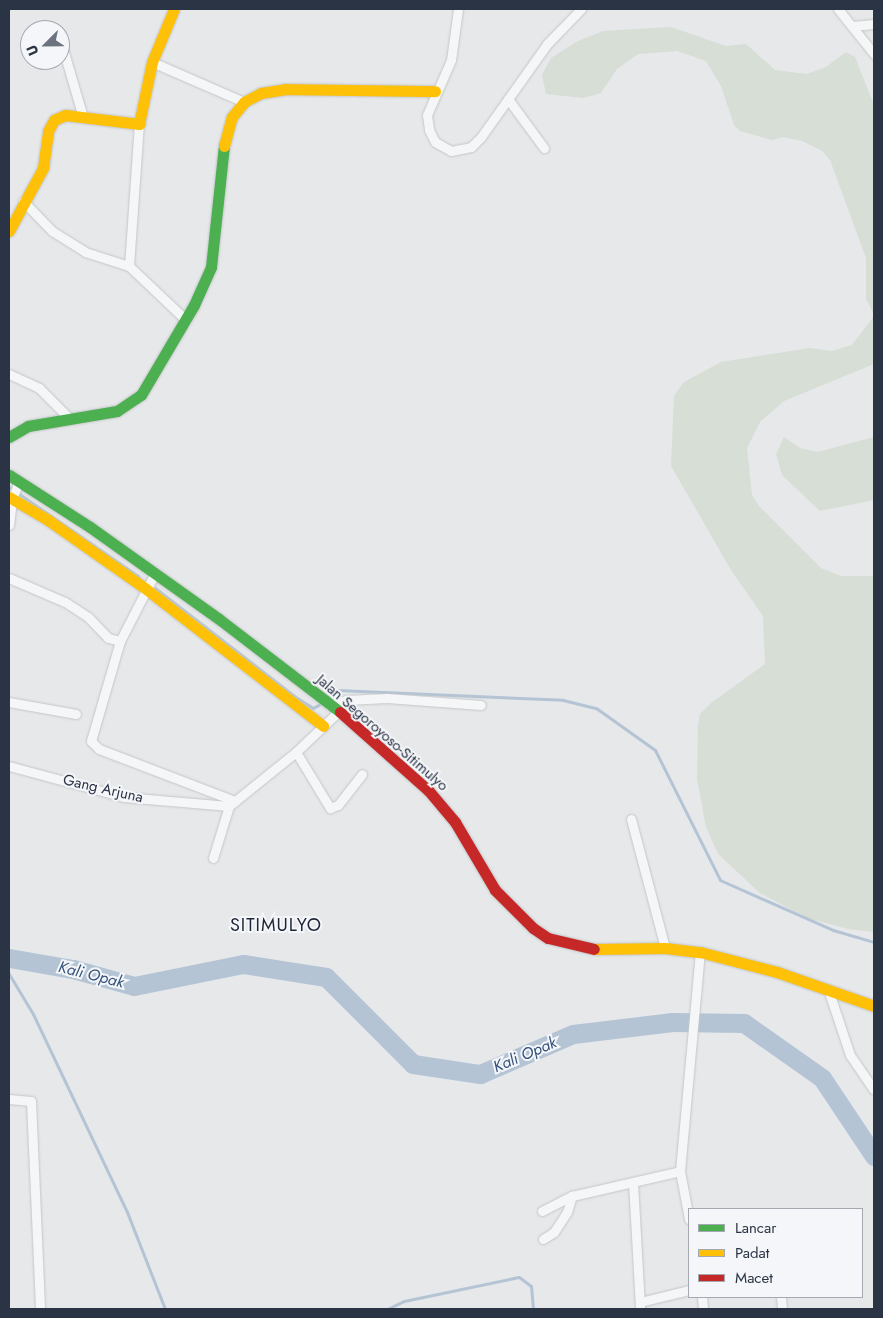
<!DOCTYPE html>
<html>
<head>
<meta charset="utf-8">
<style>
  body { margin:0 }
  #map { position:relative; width:883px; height:1318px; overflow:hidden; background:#e6e8ea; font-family:Jost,sans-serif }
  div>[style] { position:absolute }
  .green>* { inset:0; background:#d6ded6 }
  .stream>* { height:3px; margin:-1.5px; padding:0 1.5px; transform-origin:1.5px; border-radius:1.5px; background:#b4c4d5 }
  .river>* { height:19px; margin:-9.5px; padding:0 9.5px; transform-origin:9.5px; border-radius:9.5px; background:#b4c4d5 }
  .roads { filter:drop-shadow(0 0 1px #c4c6c8) drop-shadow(0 0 1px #c4c6c8) }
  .street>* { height:9px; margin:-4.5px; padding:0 4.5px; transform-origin:4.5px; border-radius:4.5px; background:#f5f6f7 }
  .fast>* { height:11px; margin:-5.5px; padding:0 5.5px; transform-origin:5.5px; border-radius:5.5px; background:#4caf50 }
  .slow>* { height:11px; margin:-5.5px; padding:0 5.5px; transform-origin:5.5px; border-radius:5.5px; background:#ffc107 }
  .jam>* { height:11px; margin:-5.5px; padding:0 5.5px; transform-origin:5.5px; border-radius:5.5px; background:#c62828 }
  span { translate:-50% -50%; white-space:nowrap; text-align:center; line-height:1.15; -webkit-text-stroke:4px #f4f6f9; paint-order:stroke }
  .street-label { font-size:15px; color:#2b3445 }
  .water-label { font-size:16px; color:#34527a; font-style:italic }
  .quarter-label { font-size:18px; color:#1d2536; letter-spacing:1px }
  .frame { position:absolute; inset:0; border:10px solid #2b3445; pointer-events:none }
  .legend { position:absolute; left:688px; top:1208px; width:175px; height:90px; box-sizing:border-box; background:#f4f6f9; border:1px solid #a4a8b1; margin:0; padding:6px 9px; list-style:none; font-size:15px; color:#2b3445 }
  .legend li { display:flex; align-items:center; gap:10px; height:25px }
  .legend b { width:25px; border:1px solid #a4a8b1 }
  .north { position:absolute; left:20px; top:20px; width:50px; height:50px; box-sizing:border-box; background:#f4f6f9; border:1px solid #a4a8b1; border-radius:50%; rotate:247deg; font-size:14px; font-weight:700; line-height:20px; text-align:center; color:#2b3445 }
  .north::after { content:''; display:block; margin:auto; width:18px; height:22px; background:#6c737f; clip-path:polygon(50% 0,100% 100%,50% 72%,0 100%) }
</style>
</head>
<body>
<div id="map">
  <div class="green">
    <div style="clip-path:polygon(671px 27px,726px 46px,746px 44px,775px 70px,807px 74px,826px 67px,846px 52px,855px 57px,874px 105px,874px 314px,866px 299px,866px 258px,830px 160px,822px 151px,802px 141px,783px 137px,772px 140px,740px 131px,734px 125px,721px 86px,706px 61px,677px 51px,638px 54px,617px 69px,601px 93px,583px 98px,546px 94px,542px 75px,551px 58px,576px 42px,603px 31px)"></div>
    <div style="clip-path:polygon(874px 316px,874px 364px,784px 401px,760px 422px,747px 448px,752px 495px,759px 506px,821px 568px,841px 576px,874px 576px,874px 932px,848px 929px,807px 918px,760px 893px,718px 854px,706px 827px,697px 779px,698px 726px,700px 714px,711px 703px,765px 664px,763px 616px,731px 570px,671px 466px,674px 396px,684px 382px,721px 362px,810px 348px,832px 351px,852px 345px)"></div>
    <div style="clip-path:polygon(784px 437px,800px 448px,818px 452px,874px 437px,874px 500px,820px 511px,782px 475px,776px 454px)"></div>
  </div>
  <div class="stream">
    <div style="left:9px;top:487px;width:157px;rotate:34.6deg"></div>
    <div style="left:155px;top:588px;width:180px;rotate:37.8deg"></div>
    <div style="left:297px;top:698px;width:19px;rotate:32deg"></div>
    <div style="left:313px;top:708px;width:10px;rotate:-29deg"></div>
    <div style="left:326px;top:698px;width:14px;rotate:-36deg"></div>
    <div style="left:337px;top:690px;width:226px;rotate:2.5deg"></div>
    <div style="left:563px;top:700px;width:34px;rotate:14deg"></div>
    <div style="left:596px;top:708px;width:72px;rotate:35.4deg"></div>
    <div style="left:655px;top:750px;width:145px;rotate:63.4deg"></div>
    <div style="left:720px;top:880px;width:124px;rotate:23.9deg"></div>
    <div style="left:833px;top:930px;width:43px;rotate:16.3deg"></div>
    <div style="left:9px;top:974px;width:47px;rotate:59deg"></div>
    <div style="left:33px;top:1014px;width:219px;rotate:64.6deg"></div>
    <div style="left:127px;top:1212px;width:104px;rotate:68.6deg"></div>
    <div style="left:387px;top:1309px;width:19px;rotate:-25deg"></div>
    <div style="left:404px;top:1301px;width:117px;rotate:-11.8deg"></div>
    <div style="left:519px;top:1277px;width:15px;rotate:37deg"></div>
    <div style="left:531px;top:1286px;width:23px;rotate:85deg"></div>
  </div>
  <div class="river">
    <div style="left:9px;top:958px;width:65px;rotate:9.8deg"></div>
    <div style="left:73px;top:969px;width:63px;rotate:15.6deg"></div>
    <div style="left:134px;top:986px;width:111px;rotate:-11.4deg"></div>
    <div style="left:243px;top:964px;width:84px;rotate:8.9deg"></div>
    <div style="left:326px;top:977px;width:123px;rotate:45deg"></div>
    <div style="left:413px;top:1064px;width:68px;rotate:8.5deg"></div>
    <div style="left:480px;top:1074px;width:101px;rotate:-23.3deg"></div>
    <div style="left:573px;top:1034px;width:100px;rotate:-6.9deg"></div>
    <div style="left:672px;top:1022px;width:72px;rotate:0.8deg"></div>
    <div style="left:744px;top:1023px;width:95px;rotate:35.2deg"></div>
    <div style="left:822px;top:1078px;width:94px;rotate:56.3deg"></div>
  </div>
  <div class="roads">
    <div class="street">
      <div style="left:458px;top:9px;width:51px;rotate:97.8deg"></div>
      <div style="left:451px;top:60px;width:60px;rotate:113.6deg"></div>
      <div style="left:427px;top:115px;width:15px;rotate:82deg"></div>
      <div style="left:429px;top:130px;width:13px;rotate:63deg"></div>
      <div style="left:435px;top:142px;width:18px;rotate:29deg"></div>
      <div style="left:451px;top:151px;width:20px;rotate:-11deg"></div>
      <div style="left:471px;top:147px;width:14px;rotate:-45deg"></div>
      <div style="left:481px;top:137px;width:114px;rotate:-54.6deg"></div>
      <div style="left:547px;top:44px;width:49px;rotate:-45.8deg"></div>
      <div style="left:838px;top:9px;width:58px;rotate:51.3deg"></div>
      <div style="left:852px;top:26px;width:22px;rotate:-5deg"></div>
      <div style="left:61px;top:42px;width:78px;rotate:73.7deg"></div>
      <div style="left:152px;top:62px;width:100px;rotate:23.5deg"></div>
      <div style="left:508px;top:99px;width:61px;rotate:53.7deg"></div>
      <div style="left:23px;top:201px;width:42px;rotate:46deg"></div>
      <div style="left:52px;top:231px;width:39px;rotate:32deg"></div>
      <div style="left:85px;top:252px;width:46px;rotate:17.7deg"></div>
      <div style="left:129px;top:266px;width:79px;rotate:43.5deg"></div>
      <div style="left:129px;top:266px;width:142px;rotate:-86deg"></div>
      <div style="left:9px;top:374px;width:33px;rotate:25deg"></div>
      <div style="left:39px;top:388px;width:42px;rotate:45deg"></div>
      <div style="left:9px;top:525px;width:26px;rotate:-83deg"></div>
      <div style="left:12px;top:499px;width:18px;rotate:-68deg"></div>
      <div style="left:155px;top:573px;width:76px;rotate:117.2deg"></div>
      <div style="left:120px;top:641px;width:104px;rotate:106.2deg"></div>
      <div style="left:91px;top:741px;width:11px;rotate:45deg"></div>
      <div style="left:99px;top:749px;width:146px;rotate:20.9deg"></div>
      <div style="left:9px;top:578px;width:61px;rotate:23.2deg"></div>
      <div style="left:65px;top:602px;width:27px;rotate:33deg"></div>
      <div style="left:88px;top:617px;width:29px;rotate:46deg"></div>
      <div style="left:108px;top:638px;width:12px;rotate:14deg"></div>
      <div style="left:9px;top:702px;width:68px;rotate:10.2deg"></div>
      <div style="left:329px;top:705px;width:18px;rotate:-16deg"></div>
      <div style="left:346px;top:700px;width:41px;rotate:-2.8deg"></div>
      <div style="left:387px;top:698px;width:94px;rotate:4.3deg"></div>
      <div style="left:296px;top:752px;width:66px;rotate:58.7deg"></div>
      <div style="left:330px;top:808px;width:9px;rotate:-21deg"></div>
      <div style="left:338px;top:805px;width:39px;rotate:-52deg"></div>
      <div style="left:9px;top:766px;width:119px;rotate:15.1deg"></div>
      <div style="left:124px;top:797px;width:105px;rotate:4.9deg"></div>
      <div style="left:631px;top:819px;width:133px;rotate:75.2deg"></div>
      <div style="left:213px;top:858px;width:54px;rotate:-72.9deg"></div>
      <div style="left:229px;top:806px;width:86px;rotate:-38.9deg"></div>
      <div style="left:296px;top:752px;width:59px;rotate:-43.6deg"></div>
      <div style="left:829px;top:992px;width:66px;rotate:71.6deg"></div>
      <div style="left:850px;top:1055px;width:42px;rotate:55.6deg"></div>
      <div style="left:9px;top:1099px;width:22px;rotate:5deg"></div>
      <div style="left:31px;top:1101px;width:208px;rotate:87.5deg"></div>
      <div style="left:680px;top:1171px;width:220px;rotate:-84.8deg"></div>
      <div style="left:633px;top:1182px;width:127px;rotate:86.8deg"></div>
      <div style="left:542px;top:1211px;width:34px;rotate:-27deg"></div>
      <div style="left:572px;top:1196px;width:111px;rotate:-13deg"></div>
      <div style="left:680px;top:1171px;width:49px;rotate:79.4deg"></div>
      <div style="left:543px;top:1239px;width:13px;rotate:-32deg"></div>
      <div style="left:554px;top:1232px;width:24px;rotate:-57deg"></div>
      <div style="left:567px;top:1212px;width:17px;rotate:-73deg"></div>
      <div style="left:702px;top:1297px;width:12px;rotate:85deg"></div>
      <div style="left:781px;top:1297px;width:12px;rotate:85deg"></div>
      <div style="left:640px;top:1302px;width:50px;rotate:-13.8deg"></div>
    </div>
    <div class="fast">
      <div style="left:9px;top:437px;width:22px;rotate:-30deg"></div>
      <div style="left:28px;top:426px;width:90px;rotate:-9.6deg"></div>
      <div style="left:117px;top:411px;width:29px;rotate:-34deg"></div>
      <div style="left:141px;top:395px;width:104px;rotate:-59.5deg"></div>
      <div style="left:194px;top:305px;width:42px;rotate:-65.9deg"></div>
      <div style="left:211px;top:267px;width:122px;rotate:-83.9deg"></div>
      <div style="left:9px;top:475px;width:96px;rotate:32.7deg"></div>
      <div style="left:90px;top:527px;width:158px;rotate:35.5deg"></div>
      <div style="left:219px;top:619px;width:153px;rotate:37.5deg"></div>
    </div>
    <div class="slow">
      <div style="left:224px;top:146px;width:30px;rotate:-75deg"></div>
      <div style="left:232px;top:117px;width:19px;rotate:-51deg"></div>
      <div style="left:244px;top:102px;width:19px;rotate:-28deg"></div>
      <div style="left:261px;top:93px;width:24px;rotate:-9deg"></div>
      <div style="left:285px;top:89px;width:150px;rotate:0.8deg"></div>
      <div style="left:9px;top:231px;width:72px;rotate:-61.6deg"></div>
      <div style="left:43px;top:168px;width:37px;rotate:-82deg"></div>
      <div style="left:48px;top:131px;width:13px;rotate:-61deg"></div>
      <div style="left:54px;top:120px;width:12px;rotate:-24deg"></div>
      <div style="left:65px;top:115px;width:75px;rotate:6.9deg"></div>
      <div style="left:139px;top:124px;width:63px;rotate:-78.2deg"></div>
      <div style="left:152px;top:62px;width:57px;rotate:-67.5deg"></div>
      <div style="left:9px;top:497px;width:45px;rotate:30.5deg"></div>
      <div style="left:48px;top:520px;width:120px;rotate:35.1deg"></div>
      <div style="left:146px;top:589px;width:224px;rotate:37.7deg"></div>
      <div style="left:594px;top:949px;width:71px;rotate:-0.8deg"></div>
      <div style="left:665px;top:948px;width:35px;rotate:7deg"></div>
      <div style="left:700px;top:952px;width:80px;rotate:14.6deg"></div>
      <div style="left:777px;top:972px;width:103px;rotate:19.3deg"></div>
    </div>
    <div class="jam">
      <div style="left:340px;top:712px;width:118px;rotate:41.6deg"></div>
      <div style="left:428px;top:790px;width:42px;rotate:49.8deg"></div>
      <div style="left:455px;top:822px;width:79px;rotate:59.5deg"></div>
      <div style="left:495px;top:890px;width:54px;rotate:45deg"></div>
      <div style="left:533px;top:928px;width:18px;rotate:34deg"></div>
      <div style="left:548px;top:938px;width:47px;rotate:13.4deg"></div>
    </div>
  </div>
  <div class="street-label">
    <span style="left:382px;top:733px;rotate:41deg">Jalan Segoroyoso-Sitimulyo</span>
    <span style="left:103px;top:789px;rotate:13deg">Gang Arjuna</span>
  </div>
  <div class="water-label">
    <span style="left:91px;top:975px;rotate:14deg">Kali Opak</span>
    <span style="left:525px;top:1055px;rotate:-23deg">Kali Opak</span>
  </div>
  <div class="quarter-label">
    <span style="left:276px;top:925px">SITIMULYO</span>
  </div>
  <div class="frame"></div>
  <ul class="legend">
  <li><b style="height:6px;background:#4caf50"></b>Lancar</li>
  <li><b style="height:6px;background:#ffc107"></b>Padat</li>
  <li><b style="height:6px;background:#c62828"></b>Macet</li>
  </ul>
  <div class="north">U</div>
</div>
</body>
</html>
